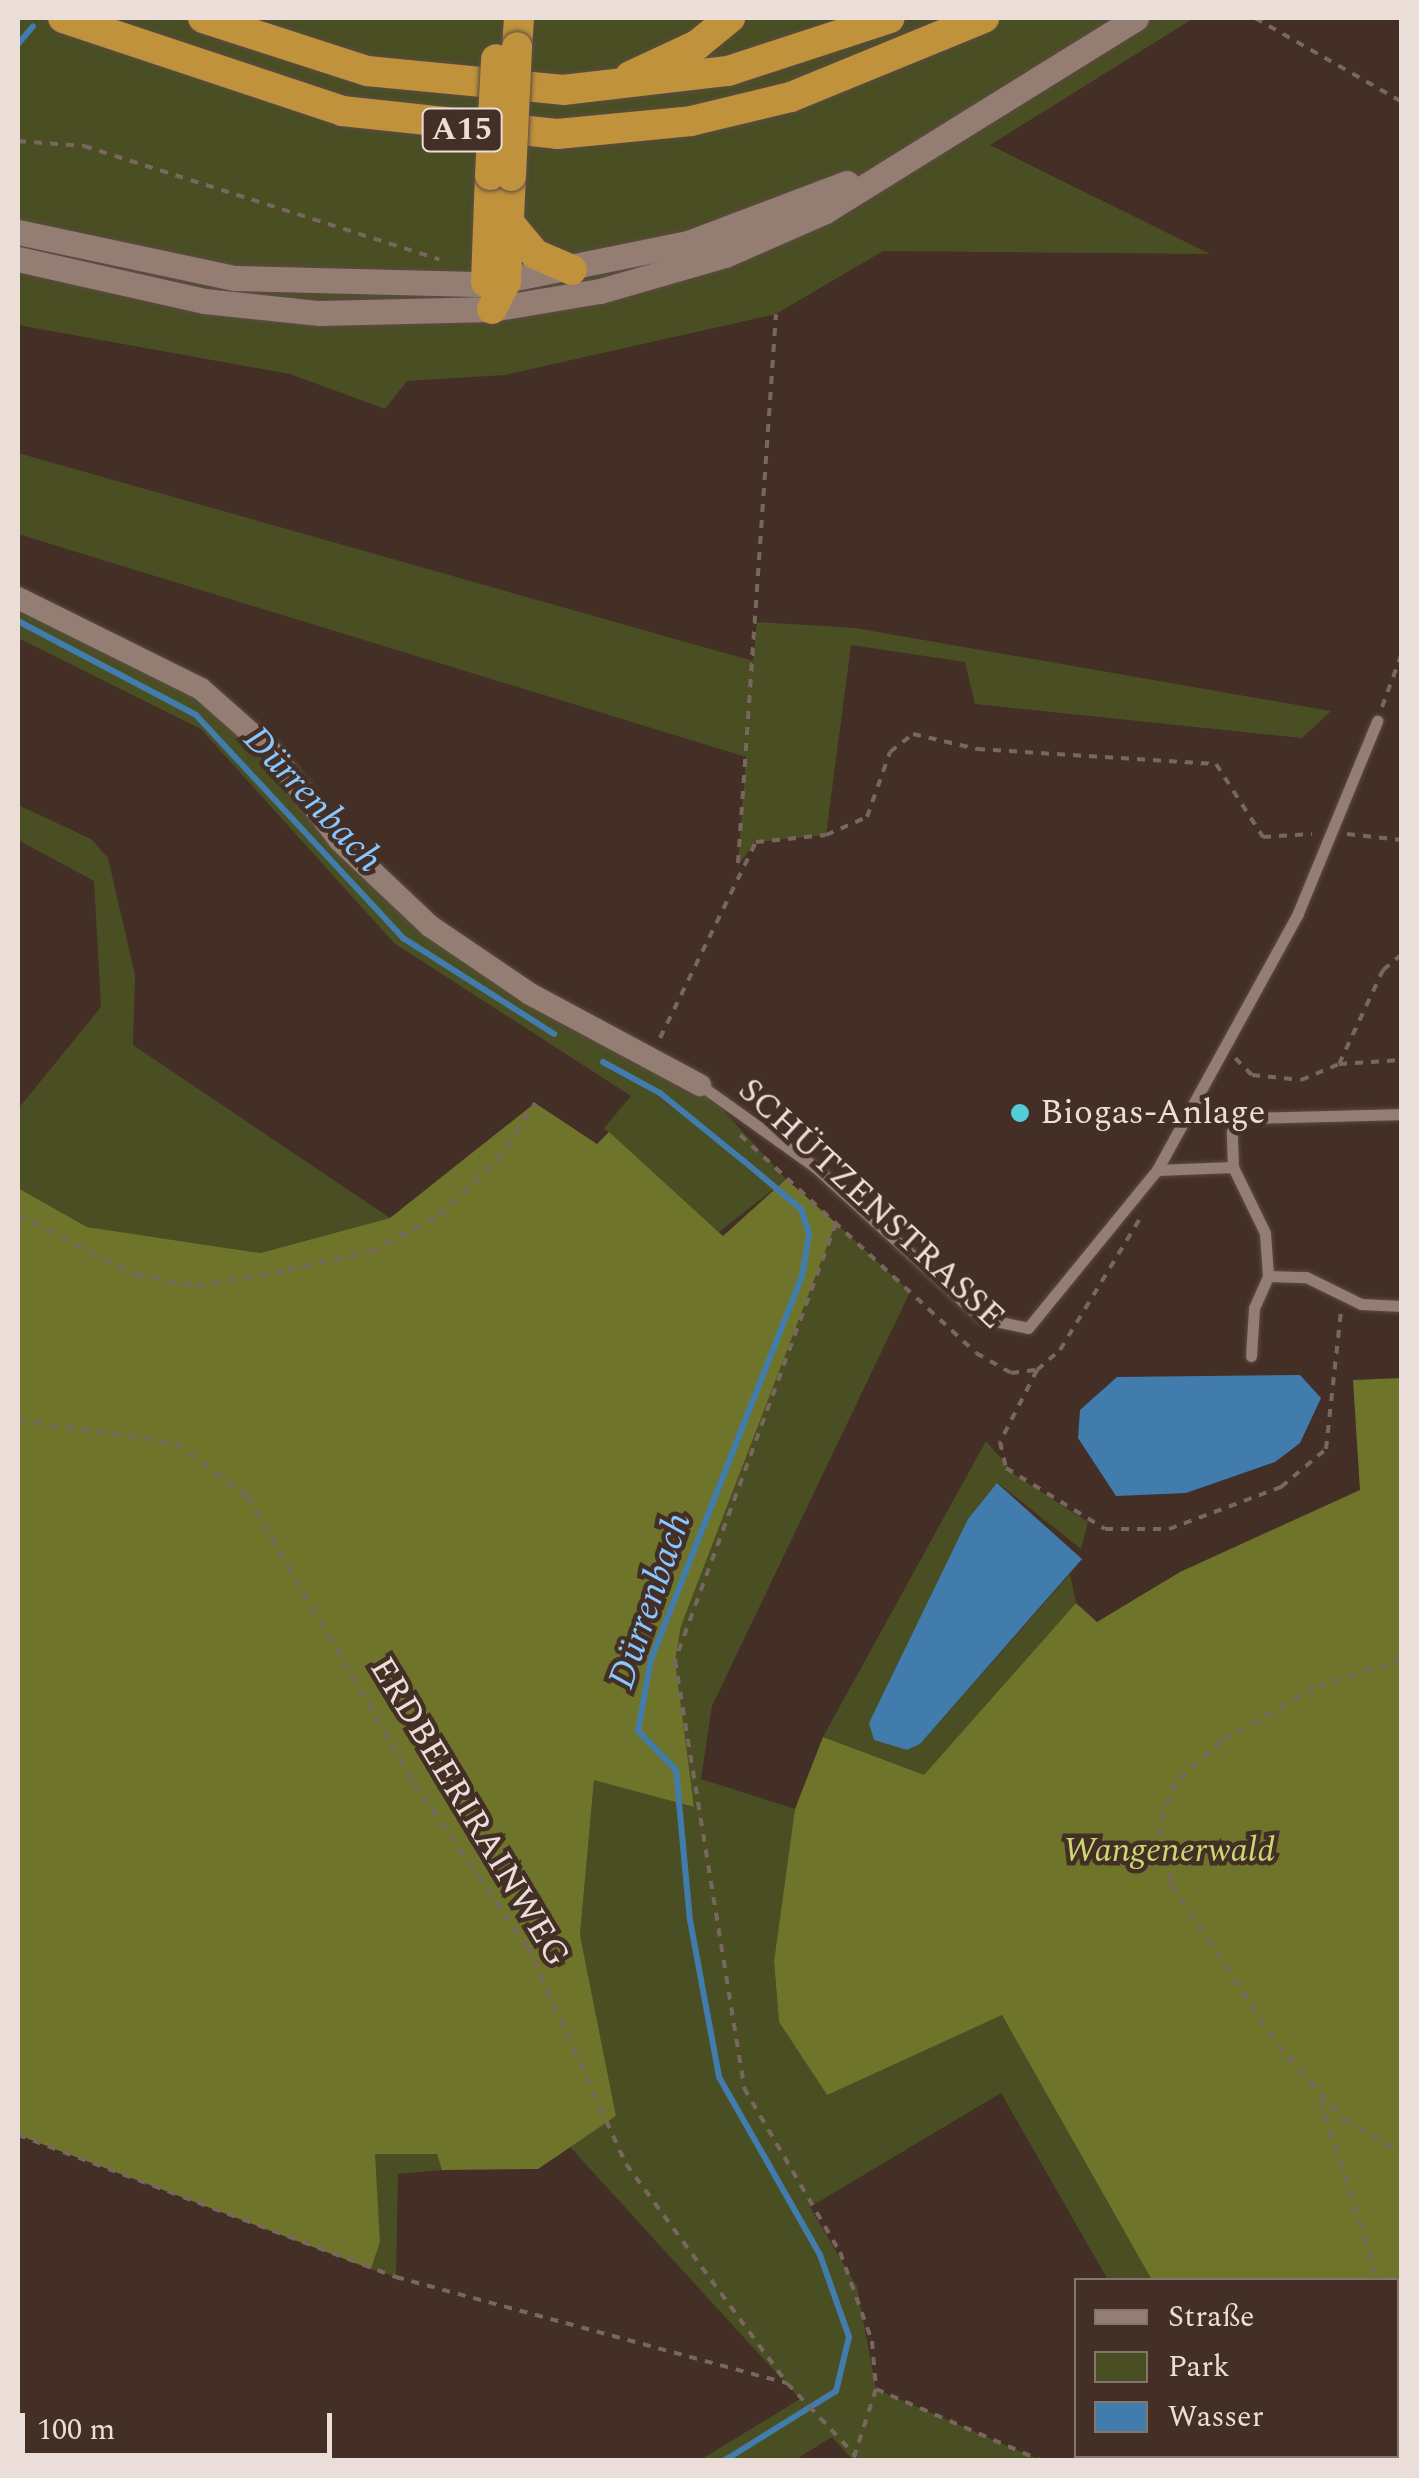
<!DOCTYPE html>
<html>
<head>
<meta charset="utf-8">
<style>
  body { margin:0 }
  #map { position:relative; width:1419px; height:2478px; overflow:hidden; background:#432f26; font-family:Spectral,serif }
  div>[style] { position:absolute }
  .green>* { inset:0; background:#4a4e23 }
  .forest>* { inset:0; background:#6e752b }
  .water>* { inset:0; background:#417cad }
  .stream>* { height:6px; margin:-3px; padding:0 3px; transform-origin:3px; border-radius:3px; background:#417cad }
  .path>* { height:4px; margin-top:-2px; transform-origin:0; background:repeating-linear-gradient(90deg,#79675f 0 8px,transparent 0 16px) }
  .roads { filter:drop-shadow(0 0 2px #5b4b43) drop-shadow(0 0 2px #5b4b43) }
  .lane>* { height:11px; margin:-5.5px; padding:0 5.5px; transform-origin:5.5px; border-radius:5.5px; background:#947d72 }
  .street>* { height:22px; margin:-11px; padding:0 11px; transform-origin:11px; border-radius:11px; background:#947d72 }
  .secondary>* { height:25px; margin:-12.5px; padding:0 12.5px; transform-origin:12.5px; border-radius:12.5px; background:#947d72 }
  .highway>* { height:30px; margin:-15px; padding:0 15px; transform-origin:15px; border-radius:15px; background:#bf923b }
  .bridges { filter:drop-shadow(0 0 2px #5b4b43) drop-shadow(0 0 2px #5b4b43) }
  .highway-bridge>* { height:30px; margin:-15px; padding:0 15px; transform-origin:15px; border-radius:15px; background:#bf923b }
  .dots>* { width:28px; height:28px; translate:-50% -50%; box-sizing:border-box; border:5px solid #432f26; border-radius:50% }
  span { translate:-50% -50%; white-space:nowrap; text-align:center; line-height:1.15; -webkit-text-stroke:9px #432f26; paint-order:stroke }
  .shield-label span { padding:2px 8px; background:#432f26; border:2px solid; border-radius:8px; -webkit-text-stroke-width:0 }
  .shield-label { font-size:32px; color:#ebded8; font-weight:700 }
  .poi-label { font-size:35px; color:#ebded8 }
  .left { translate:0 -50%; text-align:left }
  .street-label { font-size:35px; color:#ebded8 }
  .park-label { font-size:35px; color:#ccd770; font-style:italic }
  .water-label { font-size:38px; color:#88c7ff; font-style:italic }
  .frame { position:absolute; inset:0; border:20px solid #ebded8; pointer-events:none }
  .legend { position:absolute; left:1074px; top:2278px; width:325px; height:180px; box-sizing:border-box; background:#432f26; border:2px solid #86756d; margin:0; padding:12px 18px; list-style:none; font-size:30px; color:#ebded8 }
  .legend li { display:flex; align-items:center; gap:20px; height:50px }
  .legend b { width:50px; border:2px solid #86756d }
  .scale { position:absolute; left:20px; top:2413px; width:312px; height:45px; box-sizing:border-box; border:5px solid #ebded8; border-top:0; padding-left:12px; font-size:30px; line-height:35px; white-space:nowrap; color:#ebded8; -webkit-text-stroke:8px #432f26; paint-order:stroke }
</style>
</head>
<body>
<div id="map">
  <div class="green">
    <div style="clip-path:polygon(18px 18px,1194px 18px,990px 145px,1210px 254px,883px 251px,776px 314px,505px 375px,407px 381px,385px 409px,290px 374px,18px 325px)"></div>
    <div style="clip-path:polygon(18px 453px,753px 661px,757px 622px,855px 628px,1331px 711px,1302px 738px,975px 704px,965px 662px,851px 645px,826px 835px,756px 842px,738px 865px,746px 757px,18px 534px)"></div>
    <div style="clip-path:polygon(18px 598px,201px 689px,430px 926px,700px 1085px,786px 1179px,719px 1232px,604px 1128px,631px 1096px,394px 943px,201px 729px,18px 638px)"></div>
    <div style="clip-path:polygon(18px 805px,91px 839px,108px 858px,135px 975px,133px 1045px,390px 1218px,259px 1253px,87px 1227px,18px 1188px,18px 1109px,101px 1007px,94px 881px,18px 840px)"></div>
    <div style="clip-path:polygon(836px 1223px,910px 1292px,712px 1706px,701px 1779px,795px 1809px,774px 1961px,779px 2022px,826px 2094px,1002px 2015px,1140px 2253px,1152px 2280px,1108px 2280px,1001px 2093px,810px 2207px,857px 2287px,876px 2389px,1040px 2460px,853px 2460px,832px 2437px,795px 2460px,700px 2460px,800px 2399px,570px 2147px,616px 2116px,580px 1935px,594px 1779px,693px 1807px,675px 1660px,681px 1626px)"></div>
    <div style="clip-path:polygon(986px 1441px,1015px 1475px,1088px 1522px,1081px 1549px,998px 1483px,968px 1519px,874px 1740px,907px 1750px,920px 1744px,1070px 1574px,1076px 1603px,924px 1776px,823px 1737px)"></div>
    <div style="clip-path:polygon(374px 2154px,438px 2154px,442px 2170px,398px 2174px,396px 2277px,371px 2269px,380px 2242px)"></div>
  </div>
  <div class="forest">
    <div style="clip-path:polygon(535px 1103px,597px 1144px,609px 1132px,723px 1236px,786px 1179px,836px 1223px,681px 1626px,675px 1661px,694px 1807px,594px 1780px,580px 1935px,616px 2116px,538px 2169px,442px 2170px,437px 2154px,375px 2154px,380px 2242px,371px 2269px,18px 2135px,18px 1188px,87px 1227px,260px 1253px,390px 1218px)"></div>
    <div style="clip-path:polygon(1401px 1378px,1401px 2460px,1237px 2460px,1396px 2456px,1396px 2280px,1152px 2280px,1002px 2015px,827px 2095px,779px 2022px,774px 1961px,795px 1809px,823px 1737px,924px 1775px,1076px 1603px,1097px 1622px,1180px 1572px,1360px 1490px,1353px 1380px)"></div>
  </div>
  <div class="water">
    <div style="clip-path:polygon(1300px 1375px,1321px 1398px,1300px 1443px,1275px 1462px,1186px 1493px,1116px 1496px,1078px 1438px,1080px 1410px,1117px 1377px)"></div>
    <div style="clip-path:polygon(997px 1483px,1082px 1559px,920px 1744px,907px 1750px,874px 1740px,869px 1723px,968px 1519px)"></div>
  </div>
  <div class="stream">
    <div style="left:18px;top:44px;width:23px;rotate:-50deg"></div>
    <div style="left:18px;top:621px;width:201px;rotate:27.8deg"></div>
    <div style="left:196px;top:715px;width:304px;rotate:47.1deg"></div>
    <div style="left:403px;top:938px;width:179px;rotate:32.4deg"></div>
    <div style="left:603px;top:1062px;width:65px;rotate:28.5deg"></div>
    <div style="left:660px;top:1093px;width:109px;rotate:39.1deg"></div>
    <div style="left:745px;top:1162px;width:73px;rotate:40deg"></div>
    <div style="left:801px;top:1209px;width:26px;rotate:72deg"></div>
    <div style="left:809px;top:1234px;width:43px;rotate:99.5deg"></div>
    <div style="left:802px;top:1276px;width:412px;rotate:111.5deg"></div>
    <div style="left:651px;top:1659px;width:73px;rotate:100.2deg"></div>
    <div style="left:638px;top:1731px;width:54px;rotate:45.7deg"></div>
    <div style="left:676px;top:1770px;width:151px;rotate:84.7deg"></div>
    <div style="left:690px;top:1920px;width:160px;rotate:79.5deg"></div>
    <div style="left:719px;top:2077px;width:205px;rotate:60.4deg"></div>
    <div style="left:820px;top:2255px;width:87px;rotate:70.5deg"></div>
    <div style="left:849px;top:2337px;width:56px;rotate:103.5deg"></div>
    <div style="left:836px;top:2391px;width:131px;rotate:148.1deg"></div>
  </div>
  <div class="path">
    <div style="left:1255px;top:18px;width:169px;rotate:29.7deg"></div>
    <div style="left:18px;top:141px;width:66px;rotate:4.3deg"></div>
    <div style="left:84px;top:146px;width:373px;rotate:17.7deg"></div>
    <div style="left:1382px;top:707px;width:58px;rotate:-69.7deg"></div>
    <div style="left:1347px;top:834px;width:55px;rotate:6.2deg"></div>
    <div style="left:738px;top:863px;width:550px;rotate:-86.04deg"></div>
    <div style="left:660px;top:1038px;width:218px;rotate:-63.9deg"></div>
    <div style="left:756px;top:842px;width:70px;rotate:-5.7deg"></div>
    <div style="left:826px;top:835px;width:45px;rotate:-23.7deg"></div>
    <div style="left:867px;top:817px;width:69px;rotate:-70.5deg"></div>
    <div style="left:890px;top:752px;width:29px;rotate:-38deg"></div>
    <div style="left:913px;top:734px;width:66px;rotate:13.2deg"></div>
    <div style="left:977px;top:749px;width:239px;rotate:3.6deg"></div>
    <div style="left:1216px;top:764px;width:87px;rotate:57.2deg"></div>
    <div style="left:1263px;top:837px;width:49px;rotate:-3.5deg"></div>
    <div style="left:1235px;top:1058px;width:24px;rotate:45deg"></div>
    <div style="left:1252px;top:1075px;width:49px;rotate:5.8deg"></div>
    <div style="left:1301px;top:1080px;width:41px;rotate:-22.8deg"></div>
    <div style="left:1339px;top:1064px;width:104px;rotate:-64.9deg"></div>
    <div style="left:1383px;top:970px;width:25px;rotate:-40deg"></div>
    <div style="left:1339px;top:1064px;width:63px;rotate:-3.6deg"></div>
    <div style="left:740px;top:1135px;width:321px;rotate:42.7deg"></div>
    <div style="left:976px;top:1353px;width:40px;rotate:29.7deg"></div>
    <div style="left:1011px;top:1373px;width:26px;rotate:-7deg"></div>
    <div style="left:1037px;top:1370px;width:30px;rotate:-41deg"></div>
    <div style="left:1060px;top:1350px;width:156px;rotate:-58.7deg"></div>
    <div style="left:18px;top:1215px;width:132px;rotate:27deg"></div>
    <div style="left:136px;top:1275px;width:62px;rotate:10.2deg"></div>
    <div style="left:197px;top:1286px;width:91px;rotate:-10.1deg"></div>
    <div style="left:287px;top:1270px;width:86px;rotate:-12.1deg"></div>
    <div style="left:371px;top:1252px;width:77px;rotate:-28.6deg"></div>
    <div style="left:439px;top:1215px;width:81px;rotate:-43deg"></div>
    <div style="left:498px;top:1160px;width:68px;rotate:-57deg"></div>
    <div style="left:836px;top:1223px;width:466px;rotate:110.2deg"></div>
    <div style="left:675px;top:1660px;width:434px;rotate:80.8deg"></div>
    <div style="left:744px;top:2088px;width:190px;rotate:59.7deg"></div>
    <div style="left:840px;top:2252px;width:95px;rotate:70.2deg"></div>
    <div style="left:872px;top:2341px;width:48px;rotate:85.2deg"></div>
    <div style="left:876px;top:2389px;width:75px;rotate:107.9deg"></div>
    <div style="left:1037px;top:1370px;width:81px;rotate:117.2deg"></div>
    <div style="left:1000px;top:1442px;width:27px;rotate:77deg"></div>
    <div style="left:1006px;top:1468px;width:116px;rotate:31.6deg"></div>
    <div style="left:1105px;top:1529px;width:64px"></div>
    <div style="left:1169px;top:1529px;width:120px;rotate:-20.6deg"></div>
    <div style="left:1281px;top:1487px;width:59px;rotate:-40.2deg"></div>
    <div style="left:1326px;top:1449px;width:140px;rotate:-83.8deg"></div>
    <div style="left:18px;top:1420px;width:160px;rotate:8.3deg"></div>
    <div style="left:176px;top:1443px;width:89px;rotate:36.7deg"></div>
    <div style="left:247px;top:1496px;width:332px;rotate:59.8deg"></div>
    <div style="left:414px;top:1783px;width:198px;rotate:55.3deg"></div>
    <div style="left:527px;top:1946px;width:239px;rotate:65.6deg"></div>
    <div style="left:626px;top:2164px;width:272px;rotate:53.7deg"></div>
    <div style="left:787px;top:2383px;width:99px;rotate:46.6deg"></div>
    <div style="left:1402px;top:1659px;width:93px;rotate:161.8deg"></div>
    <div style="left:1314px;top:1688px;width:107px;rotate:150.3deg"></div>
    <div style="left:1221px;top:1741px;width:62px;rotate:137.6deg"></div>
    <div style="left:1175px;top:1783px;width:47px;rotate:111.1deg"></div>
    <div style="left:1158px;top:1827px;width:60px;rotate:76.4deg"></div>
    <div style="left:1172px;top:1885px;width:192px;rotate:56.5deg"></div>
    <div style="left:1278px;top:2045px;width:99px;rotate:48.3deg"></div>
    <div style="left:1344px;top:2119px;width:67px;rotate:30.4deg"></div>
    <div style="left:1320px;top:2099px;width:190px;rotate:72.2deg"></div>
    <div style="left:18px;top:2135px;width:404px;rotate:20.6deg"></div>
    <div style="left:396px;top:2277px;width:405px;rotate:15.2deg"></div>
    <div style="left:1396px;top:2335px;width:15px;rotate:67deg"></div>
    <div style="left:876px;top:2389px;width:179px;rotate:23.4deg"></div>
  </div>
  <div class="roads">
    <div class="lane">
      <div style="left:700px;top:1085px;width:141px;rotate:35.5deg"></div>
      <div style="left:815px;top:1167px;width:224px;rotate:42.3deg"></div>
      <div style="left:981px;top:1318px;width:48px;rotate:12deg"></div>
      <div style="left:1028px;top:1328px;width:204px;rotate:-50.8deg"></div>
      <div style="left:1157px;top:1170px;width:293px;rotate:-61.2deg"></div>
      <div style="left:1298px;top:913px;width:208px;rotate:-67.6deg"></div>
      <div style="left:1233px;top:1167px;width:35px;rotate:-92deg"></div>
      <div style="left:1232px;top:1132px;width:18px;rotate:-52deg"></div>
      <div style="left:1243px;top:1118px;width:159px;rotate:-1.4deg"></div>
      <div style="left:1157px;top:1170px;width:76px;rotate:-2.3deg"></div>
      <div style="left:1233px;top:1167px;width:73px;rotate:64.1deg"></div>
      <div style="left:1265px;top:1233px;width:43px;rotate:86deg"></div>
      <div style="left:1251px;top:1356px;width:48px;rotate:-86.4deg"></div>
      <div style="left:1254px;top:1308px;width:35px;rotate:-66deg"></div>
      <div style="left:1268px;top:1276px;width:38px;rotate:2deg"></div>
      <div style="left:1306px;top:1277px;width:61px;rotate:26.1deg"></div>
      <div style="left:1361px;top:1304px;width:41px;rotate:2.8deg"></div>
    </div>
    <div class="street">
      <div style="left:18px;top:598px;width:204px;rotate:26.4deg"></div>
      <div style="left:201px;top:689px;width:91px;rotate:41.4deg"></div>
      <div style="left:269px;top:749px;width:116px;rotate:52.3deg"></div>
      <div style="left:340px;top:841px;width:124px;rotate:43.4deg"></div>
      <div style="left:430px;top:926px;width:121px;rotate:34.2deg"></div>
      <div style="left:530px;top:994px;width:193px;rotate:28.2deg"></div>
    </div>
    <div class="secondary">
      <div style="left:18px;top:232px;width:222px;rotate:12deg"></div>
      <div style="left:235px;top:278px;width:251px;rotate:1.4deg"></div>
      <div style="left:486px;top:284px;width:206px;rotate:-11.5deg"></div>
      <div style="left:688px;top:243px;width:170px;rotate:-20.7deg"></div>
      <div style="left:18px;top:259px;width:191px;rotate:12.7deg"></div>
      <div style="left:204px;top:301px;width:116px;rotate:6deg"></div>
      <div style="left:319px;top:313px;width:173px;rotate:-1.3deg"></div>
      <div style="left:492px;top:309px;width:109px;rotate:-9.5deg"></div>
      <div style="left:600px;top:291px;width:130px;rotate:-16.1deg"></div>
      <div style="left:725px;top:255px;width:109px;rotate:-23.7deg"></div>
      <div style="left:825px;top:211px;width:366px;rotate:-31.8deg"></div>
    </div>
    <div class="highway">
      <div style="left:63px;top:18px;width:294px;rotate:18.4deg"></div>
      <div style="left:342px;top:111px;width:216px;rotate:6.1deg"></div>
      <div style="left:557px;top:134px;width:135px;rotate:-5.5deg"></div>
      <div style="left:691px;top:121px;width:103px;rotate:-13.5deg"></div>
      <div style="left:791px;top:97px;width:209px;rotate:-22.3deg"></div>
      <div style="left:203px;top:18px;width:172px;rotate:17.9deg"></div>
      <div style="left:367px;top:71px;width:197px;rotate:5.5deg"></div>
      <div style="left:563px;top:90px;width:166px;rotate:-6.6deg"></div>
      <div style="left:728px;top:71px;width:170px;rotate:-18.1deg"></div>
      <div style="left:517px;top:47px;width:29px;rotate:-86deg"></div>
      <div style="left:630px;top:76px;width:74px;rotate:-24.8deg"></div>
      <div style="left:697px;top:45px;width:43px;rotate:-39.3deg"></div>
      <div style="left:510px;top:224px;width:39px;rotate:50deg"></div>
      <div style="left:535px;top:254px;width:40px;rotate:23.4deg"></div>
      <div style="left:486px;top:282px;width:107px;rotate:-87.9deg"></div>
      <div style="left:492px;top:309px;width:31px;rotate:-63deg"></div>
      <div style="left:506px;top:281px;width:105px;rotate:-87.3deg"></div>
    </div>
  </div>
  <div class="bridges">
    <div class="highway-bridge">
      <div style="left:490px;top:175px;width:116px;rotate:-87deg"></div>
      <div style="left:511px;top:176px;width:129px;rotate:-87.3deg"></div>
    </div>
  </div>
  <div class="dots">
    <div style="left:1020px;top:1113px;background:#52ccd6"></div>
  </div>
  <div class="shield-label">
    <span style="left:462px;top:130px">A15</span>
  </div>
  <div class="poi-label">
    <span class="left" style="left:1040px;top:1113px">Biogas-Anlage</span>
  </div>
  <div class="street-label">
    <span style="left:871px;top:1204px;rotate:43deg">SCHÜTZENSTRASSE</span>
    <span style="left:469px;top:1812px;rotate:59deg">ERDBEERIRAINWEG</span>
  </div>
  <div class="park-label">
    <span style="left:1169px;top:1851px">Wangenerwald</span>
  </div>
  <div class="water-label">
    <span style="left:312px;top:800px;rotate:47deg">Dürrenbach</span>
    <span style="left:651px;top:1601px;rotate:-71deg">Dürrenbach</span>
  </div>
  <div class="frame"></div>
  <ul class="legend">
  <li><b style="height:12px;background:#947d72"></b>Straße</li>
  <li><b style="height:28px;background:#4a4e23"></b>Park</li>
  <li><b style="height:28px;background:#417cad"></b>Wasser</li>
  </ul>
  <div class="scale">100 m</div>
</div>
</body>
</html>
